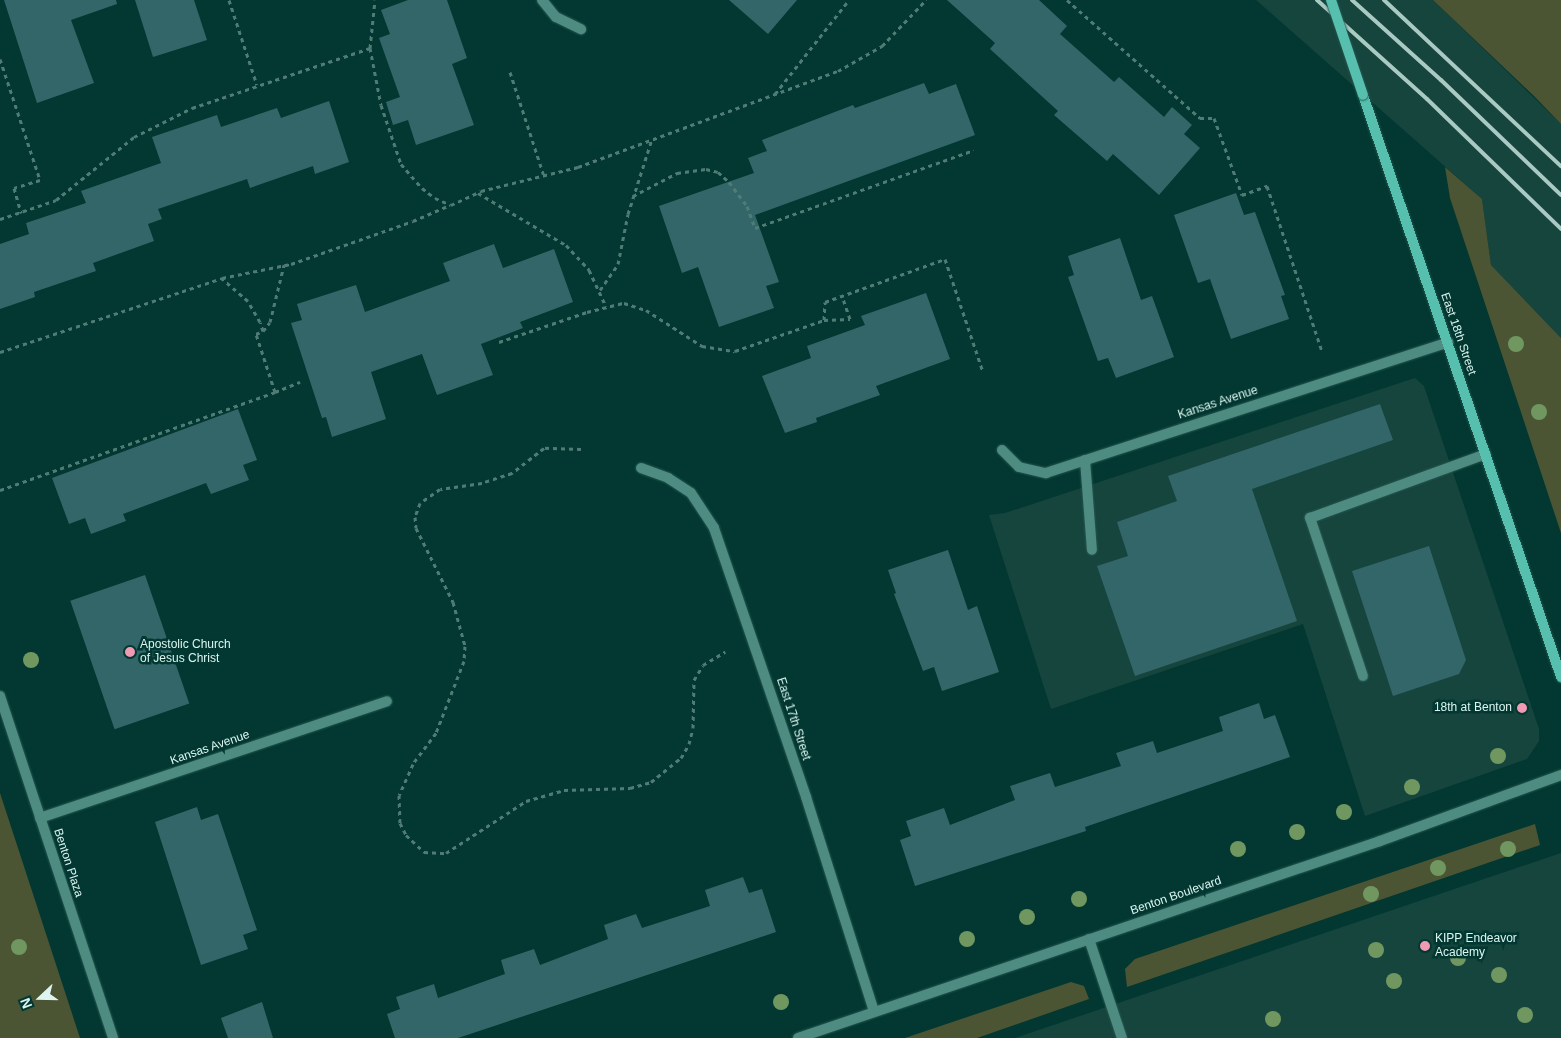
<!DOCTYPE html>
<html>
<head>
<meta charset="utf-8">
<style>
  body { margin:0 }
  #map { position:relative; width:1561px; height:1038px; overflow:hidden; background:#023831; font-family:Helvetica,sans-serif }
  div>[style] { position:absolute }
  .built>* { inset:0; background:#16453d }
  .green>* { inset:0; background:#4c5533 }
  .building>* { inset:0; background:#336669; transform-origin:0 0 }
  .path>* { height:3px; margin-top:-1.5px; transform-origin:0; background:repeating-linear-gradient(90deg,#517c76 0 4px,transparent 0 8px) }
  .roads { filter:drop-shadow(0 0 1px #255650) drop-shadow(0 0 1px #255650) }
  .service>* { height:10px; margin:-5px; padding:0 5px; transform-origin:5px; border-radius:5px; background:#4e8b80 }
  .minor>* { height:10px; margin:-5px; padding:0 5px; transform-origin:5px; border-radius:5px; background:#4e8b80 }
  .tertiary>* { height:10px; margin:-5px; padding:0 5px; transform-origin:5px; border-radius:5px; background:#4e8b80 }
  .secondary>* { height:10px; margin:-5px; padding:0 5px; transform-origin:5px; border-radius:5px; background:#56bfae }
  .rail>* { height:4px; margin:-2px; padding:0 2px; transform-origin:2px; border-radius:2px; background:#a9c9c3 }
  .bridges { filter:drop-shadow(0 0 1px #255650) drop-shadow(0 0 1px #255650) }
  .secondary-bridge>* { height:10px; margin:-5px; padding:0 5px; transform-origin:5px; border-radius:5px; background:#56bfae }
  .trees>* { width:16px; height:16px; margin:-8px; border-radius:50%; background:#719761 }
  .dots>* { width:14px; height:14px; translate:-50% -50%; box-sizing:border-box; border:2px solid #023831; border-radius:50% }
  span { translate:-50% -50%; white-space:nowrap; text-align:center; line-height:1.15; -webkit-text-stroke:5px #023831; paint-order:stroke }
  .street-label { font-size:12px; color:#dcf5f0 }
  .poi-label { font-size:12px; color:#dcf5f0 }
  .left { translate:0 -50%; text-align:left }
  .right { translate:-100% -50%; text-align:right }
  .north { position:absolute; left:15px; top:973px; width:50px; height:50px; -webkit-text-stroke:4px #023831; paint-order:stroke; rotate:249deg; font-size:14px; font-weight:700; line-height:20px; text-align:center; color:#dcf5f0 }
  .north::after { content:''; display:block; margin:auto; width:18px; height:22px; background:#dcf5f0; clip-path:polygon(50% 0,100% 100%,50% 72%,0 100%) }
</style>
</head>
<body>
<div id="map">
  <div class="built">
    <div style="clip-path:polygon(1256px 0,1433px 0,1561px 124px,1561px 338px,1491px 265px,1482px 199px)"></div>
    <div style="clip-path:polygon(1415px 378px,1424px 386px,1539px 729px,1539px 741px,1527px 759px,1365px 816px,1303px 624px,1051px 709px,989px 515px,1005px 513px)"></div>
    <div style="clip-path:polygon(1561px 853px,1561px 1038px,1015px 1038px)"></div>
  </div>
  <div class="green">
    <div style="clip-path:polygon(1433px 0,1561px 0,1561px 124px,1534px 96px)"></div>
    <div style="clip-path:polygon(1445px 167px,1482px 199px,1491px 265px,1561px 338px,1561px 533px,1450px 198px)"></div>
    <div style="clip-path:polygon(0 793px,80px 1038px,0 1038px)"></div>
    <div style="clip-path:polygon(1535px 824px,1540px 845px,1127px 987px,1125px 969px,1135px 959px)"></div>
    <div style="clip-path:polygon(1071px 982px,1084px 986px,1089px 999px,977px 1038px,905px 1038px)"></div>
  </div>
  <div class="building">
    <div style="clip-path:polygon(4px 0,116px 0,117px 4px,71px 20px,94px 83px,37px 103px)"></div>
    <div style="clip-path:polygon(135px 0,194px 0,207px 40px,153px 57px)"></div>
    <div style="clip-path:polygon(408px 0,447px 0,467px 58px,452px 64px,474px 125px,416px 145px,408px 120px,393px 125px,386px 102px,400px 97px,379px 38px,390px 34px,381px 10px)"></div>
    <div style="clip-path:polygon(729px 0,797px 0,768px 34px)"></div>
    <div style="clip-path:polygon(947px 0,1039px 0,1067px 26px,1060px 34px,1114px 82px,1119px 77px,1164px 117px,1172px 107px,1192px 125px,1184px 134px,1200px 148px,1159px 195px,1113px 154px,1107px 161px,1054px 115px,1058px 111px,990px 49px,995px 43px)"></div>
    <div style="clip-path:polygon(924px 83px,929px 94px,956px 84px,975px 135px,755px 215px,779px 282px,766px 286px,774px 308px,719px 327px,698px 267px,682px 273px,659px 206px,754px 173px,748px 158px,767px 151px,762px 140px,853px 105px,855px 108px)"></div>
    <div style="clip-path:polygon(329px 101px,349px 162px,315px 174px,313px 166px,250px 188px,247px 179px,158px 209px,162px 219px,148px 224px,154px 241px,93px 263px,96px 271px,34px 292px,35px 297px,0 309px,0 244px,29px 234px,26px 223px,86px 203px,81px 191px,161px 163px,152px 137px,217px 115px,221px 127px,277px 108px,281px 118px)"></div>
    <div style="clip-path:polygon(1236px 193px,1244px 215px,1255px 212px,1285px 295px,1281px 296px,1289px 319px,1231px 339px,1210px 279px,1198px 283px,1174px 215px)"></div>
    <div style="clip-path:polygon(1120px 238px,1141px 300px,1152px 296px,1174px 357px,1116px 378px,1108px 358px,1098px 361px,1068px 277px,1074px 275px,1068px 256px)"></div>
    <div style="clip-path:polygon(494px 244px,503px 268px,554px 249px,573px 302px,520px 322px,523px 328px,481px 344px,493px 375px,437px 395px,422px 354px,371px 372px,386px 419px,332px 437px,326px 417px,322px 418px,291px 323px,302px 320px,297px 304px,356px 285px,365px 312px,450px 281px,443px 263px)"></div>
    <div style="clip-path:polygon(926px 293px,950px 359px,876px 386px,880px 395px,816px 418px,817px 422px,785px 433px,762px 376px,811px 358px,807px 346px,865px 325px,861px 316px)"></div>
    <div style="clip-path:polygon(1380px 404px,1393px 440px,1252px 489px,1297px 621px,1135px 676px,1097px 566px,1128px 556px,1117px 522px,1177px 501px,1168px 476px)"></div>
    <div style="clip-path:polygon(238px 409px,257px 460px,243px 465px,249px 480px,211px 494px,206px 483px,123px 514px,126px 521px,91px 534px,85px 518px,69px 524px,52px 478px)"></div>
    <div style="clip-path:polygon(1429px 546px,1466px 660px,1459px 674px,1393px 696px,1352px 571px)"></div>
    <div style="clip-path:polygon(948px 550px,968px 610px,977px 606px,999px 672px,942px 691px,934px 667px,923px 671px,894px 594px,896px 593px,888px 570px)"></div>
    <div style="left:145px;top:575px;width:136px;height:79px;rotate:71deg"></div>
    <div style="clip-path:polygon(1259px 703px,1264px 719px,1275px 715px,1290px 757px,1085px 827px,1086px 831px,915px 886px,900px 840px,911px 836px,906px 821px,944px 808px,950px 825px,1015px 800px,1010px 786px,1050px 773px,1055px 787px,1121px 766px,1116px 753px,1153px 741px,1157px 753px,1223px 731px,1219px 717px)"></div>
    <div style="clip-path:polygon(197px 807px,201px 820px,218px 814px,257px 930px,243px 935px,248px 949px,201px 965px,155px 822px)"></div>
    <div style="clip-path:polygon(743px 877px,749px 893px,762px 889px,776px 932px,458px 1038px,395px 1038px,387px 1014px,400px 1009px,396px 997px,434px 984px,438px 998px,491px 979px,505px 974px,501px 960px,534px 949px,540px 965px,608px 939px,604px 925px,636px 914px,642px 928px,710px 906px,705px 890px)"></div>
    <div style="clip-path:polygon(262px 1002px,273px 1038px,228px 1038px,221px 1018px)"></div>
  </div>
  <div class="path">
    <div style="left:229px;top:0;width:89px;rotate:71.8deg"></div>
    <div style="left:1067px;top:0;width:178px;rotate:41.6deg"></div>
    <div style="left:1200px;top:118px;width:14px"></div>
    <div style="left:1214px;top:118px;width:82px;rotate:70deg"></div>
    <div style="left:1242px;top:195px;width:27px;rotate:-20deg"></div>
    <div style="left:1267px;top:186px;width:174px;rotate:71.6deg"></div>
    <div style="left:370px;top:48px;width:48px;rotate:-84.1deg"></div>
    <div style="left:0;top:59px;width:127px;rotate:71.7deg"></div>
    <div style="left:40px;top:180px;width:27px;rotate:163deg"></div>
    <div style="left:14px;top:188px;width:26px;rotate:74deg"></div>
    <div style="left:510px;top:72px;width:109px;rotate:71.9deg"></div>
    <div style="left:775px;top:94px;width:120px;rotate:-51.8deg"></div>
    <div style="left:478px;top:193px;width:102px;rotate:30.6deg"></div>
    <div style="left:566px;top:245px;width:34px;rotate:47deg"></div>
    <div style="left:589px;top:270px;width:40px;rotate:65deg"></div>
    <div style="left:633px;top:196px;width:50px;rotate:-27.6deg"></div>
    <div style="left:677px;top:173px;width:29px;rotate:-8deg"></div>
    <div style="left:706px;top:169px;width:12px;rotate:14deg"></div>
    <div style="left:718px;top:172px;width:15px;rotate:42deg"></div>
    <div style="left:729px;top:182px;width:30px;rotate:53deg"></div>
    <div style="left:747px;top:206px;width:23px;rotate:70deg"></div>
    <div style="left:755px;top:228px;width:232px;rotate:-19.6deg"></div>
    <div style="left:0;top:219px;width:59px;rotate:-18.7deg"></div>
    <div style="left:56px;top:200px;width:100px;rotate:-38.9deg"></div>
    <div style="left:134px;top:137px;width:65px;rotate:-26.6deg"></div>
    <div style="left:192px;top:108px;width:188px;rotate:-18.6deg"></div>
    <div style="left:370px;top:48px;width:58px;rotate:79.1deg"></div>
    <div style="left:381px;top:105px;width:62px;rotate:71.3deg"></div>
    <div style="left:401px;top:164px;width:32px;rotate:49deg"></div>
    <div style="left:422px;top:188px;width:16px;rotate:38deg"></div>
    <div style="left:435px;top:198px;width:17px;rotate:24deg"></div>
    <div style="left:451px;top:205px;width:33px;rotate:-25deg"></div>
    <div style="left:481px;top:191px;width:100px;rotate:-13.9deg"></div>
    <div style="left:578px;top:167px;width:277px;rotate:-20.3deg"></div>
    <div style="left:838px;top:71px;width:51px;rotate:-29.6deg"></div>
    <div style="left:882px;top:46px;width:64px;rotate:-46.3deg"></div>
    <div style="left:600px;top:290px;width:32px;rotate:-55deg"></div>
    <div style="left:618px;top:264px;width:51px;rotate:-78.7deg"></div>
    <div style="left:628px;top:214px;width:79px;rotate:-72.3deg"></div>
    <div style="left:824px;top:320px;width:26px;rotate:-2deg"></div>
    <div style="left:850px;top:319px;width:24px;rotate:-109deg"></div>
    <div style="left:263px;top:331px;width:11px;rotate:-52deg"></div>
    <div style="left:270px;top:322px;width:59px;rotate:-76.2deg"></div>
    <div style="left:499px;top:342px;width:93px;rotate:-18.8deg"></div>
    <div style="left:587px;top:312px;width:38px;rotate:-14deg"></div>
    <div style="left:624px;top:303px;width:23px;rotate:18deg"></div>
    <div style="left:646px;top:310px;width:67px;rotate:32.7deg"></div>
    <div style="left:702px;top:346px;width:33px;rotate:9deg"></div>
    <div style="left:735px;top:351px;width:94px;rotate:-19.2deg"></div>
    <div style="left:824px;top:320px;width:18px;rotate:-87deg"></div>
    <div style="left:825px;top:302px;width:127px;rotate:-19.7deg"></div>
    <div style="left:945px;top:259px;width:119px;rotate:71.4deg"></div>
    <div style="left:0;top:352px;width:234px;rotate:-18.4deg"></div>
    <div style="left:222px;top:278px;width:70px;rotate:-11.5deg"></div>
    <div style="left:291px;top:264px;width:129px;rotate:-19.4deg"></div>
    <div style="left:413px;top:221px;width:40px;rotate:-23.4deg"></div>
    <div style="left:275px;top:392px;width:27px;rotate:-22deg"></div>
    <div style="left:581px;top:449px;width:37px;rotate:-178deg"></div>
    <div style="left:544px;top:448px;width:41px;rotate:142deg"></div>
    <div style="left:512px;top:473px;width:32px;rotate:162deg"></div>
    <div style="left:482px;top:483px;width:42px;rotate:171.9deg"></div>
    <div style="left:440px;top:489px;width:24px;rotate:145deg"></div>
    <div style="left:420px;top:503px;width:15px;rotate:110deg"></div>
    <div style="left:415px;top:517px;width:11px;rotate:85deg"></div>
    <div style="left:416px;top:528px;width:83px;rotate:63.4deg"></div>
    <div style="left:453px;top:602px;width:46px;rotate:74.7deg"></div>
    <div style="left:465px;top:646px;width:15px;rotate:94deg"></div>
    <div style="left:464px;top:661px;width:77px;rotate:111.3deg"></div>
    <div style="left:436px;top:733px;width:39px;rotate:127deg"></div>
    <div style="left:413px;top:764px;width:34px;rotate:114deg"></div>
    <div style="left:399px;top:795px;width:28px;rotate:88deg"></div>
    <div style="left:400px;top:823px;width:13px;rotate:63deg"></div>
    <div style="left:406px;top:835px;width:25px;rotate:43deg"></div>
    <div style="left:424px;top:852px;width:22px;rotate:3deg"></div>
    <div style="left:446px;top:853px;width:95px;rotate:-33deg"></div>
    <div style="left:526px;top:801px;width:40px;rotate:-16deg"></div>
    <div style="left:564px;top:790px;width:66px;rotate:-1.7deg"></div>
    <div style="left:630px;top:788px;width:22px;rotate:-16deg"></div>
    <div style="left:651px;top:782px;width:38px;rotate:-39deg"></div>
    <div style="left:681px;top:758px;width:16px;rotate:-60deg"></div>
    <div style="left:689px;top:744px;width:16px;rotate:-76deg"></div>
    <div style="left:693px;top:728px;width:48px;rotate:-88.8deg"></div>
    <div style="left:694px;top:680px;width:17px;rotate:-59deg"></div>
    <div style="left:703px;top:665px;width:26px;rotate:-31deg"></div>
    <div style="left:0;top:490px;width:292px;rotate:-19.6deg"></div>
    <div style="left:275px;top:392px;width:61px;rotate:-108.1deg"></div>
    <div style="left:256px;top:334px;width:8px;rotate:-23deg"></div>
    <div style="left:263px;top:331px;width:9px;rotate:-108deg"></div>
    <div style="left:260px;top:322px;width:24px;rotate:-120deg"></div>
    <div style="left:248px;top:301px;width:35px;rotate:-139deg"></div>
  </div>
  <div class="roads">
    <div class="service">
      <div style="left:1085px;top:460px;width:90px;rotate:85.6deg"></div>
      <div style="left:1363px;top:676px;width:167px;rotate:-108.5deg"></div>
      <div style="left:1310px;top:518px;width:187px;rotate:-20deg"></div>
      <div style="left:1089px;top:939px;width:104px;rotate:71.6deg"></div>
    </div>
    <div class="minor">
      <div style="left:542px;top:0;width:22px;rotate:51deg"></div>
      <div style="left:556px;top:17px;width:28px;rotate:26deg"></div>
      <div style="left:1002px;top:450px;width:24px;rotate:45deg"></div>
      <div style="left:1019px;top:467px;width:28px;rotate:13deg"></div>
      <div style="left:1046px;top:473px;width:423px;rotate:-18deg"></div>
      <div style="left:641px;top:468px;width:29px;rotate:20deg"></div>
      <div style="left:668px;top:478px;width:27px;rotate:33deg"></div>
      <div style="left:691px;top:493px;width:42px;rotate:56.7deg"></div>
      <div style="left:714px;top:528px;width:284px;rotate:71.1deg"></div>
      <div style="left:806px;top:797px;width:225px;rotate:72.4deg"></div>
      <div style="left:40px;top:818px;width:366px;rotate:-18.6deg"></div>
    </div>
    <div class="tertiary">
      <div style="left:0;top:696px;width:360px;rotate:71.7deg"></div>
      <div style="left:798px;top:1038px;width:614px;rotate:-18.7deg"></div>
      <div style="left:1380px;top:841px;width:193px;rotate:-20deg"></div>
    </div>
    <div class="secondary">
      <div style="left:1363px;top:95px;width:615px;rotate:71.21deg"></div>
    </div>
  </div>
  <div class="rail">
    <div style="left:1317px;top:0;width:148px;rotate:42deg"></div>
    <div style="left:1427px;top:99px;width:187px;rotate:44.1deg"></div>
    <div style="left:1352px;top:0;width:120px;rotate:42deg"></div>
    <div style="left:1441px;top:80px;width:166px;rotate:43.8deg"></div>
    <div style="left:1384px;top:0;width:243px;rotate:43.2deg"></div>
  </div>
  <div class="bridges">
    <div class="secondary-bridge">
      <div style="left:1331px;top:0;width:100px;rotate:71.4deg"></div>
    </div>
  </div>
  <div class="trees">
    <div style="left:1516px;top:344px"></div>
    <div style="left:1539px;top:412px"></div>
    <div style="left:31px;top:660px"></div>
    <div style="left:1498px;top:756px"></div>
    <div style="left:1412px;top:787px"></div>
    <div style="left:1344px;top:812px"></div>
    <div style="left:1297px;top:832px"></div>
    <div style="left:1238px;top:849px"></div>
    <div style="left:1508px;top:849px"></div>
    <div style="left:1438px;top:868px"></div>
    <div style="left:1371px;top:894px"></div>
    <div style="left:1079px;top:899px"></div>
    <div style="left:1027px;top:917px"></div>
    <div style="left:967px;top:939px"></div>
    <div style="left:19px;top:947px"></div>
    <div style="left:1376px;top:950px"></div>
    <div style="left:1458px;top:958px"></div>
    <div style="left:1499px;top:975px"></div>
    <div style="left:1394px;top:981px"></div>
    <div style="left:781px;top:1002px"></div>
    <div style="left:1525px;top:1015px"></div>
    <div style="left:1273px;top:1019px"></div>
  </div>
  <div class="dots">
    <div style="left:130px;top:652px;background:#f19ab3"></div>
    <div style="left:1522px;top:708px;background:#f19ab3"></div>
    <div style="left:1425px;top:946px;background:#f19ab3"></div>
  </div>
  <div class="street-label">
    <span style="left:1458px;top:334px;rotate:71deg">East 18th Street</span>
    <span style="left:1218px;top:403px;rotate:-18deg">Kansas Avenue</span>
    <span style="left:793px;top:719px;rotate:72deg">East 17th Street</span>
    <span style="left:210px;top:748px;rotate:-19deg">Kansas Avenue</span>
    <span style="left:68px;top:863px;rotate:72deg">Benton Plaza</span>
    <span style="left:1176px;top:896px;rotate:-19deg">Benton Boulevard</span>
  </div>
  <div class="poi-label">
    <span class="left" style="left:140px;top:652px">Apostolic Church<br>of Jesus Christ</span>
    <span class="right" style="left:1512px;top:708px">18th at Benton</span>
    <span class="left" style="left:1435px;top:946px">KIPP Endeavor<br>Academy</span>
  </div>
  <div class="north">N</div>
</div>
</body>
</html>
